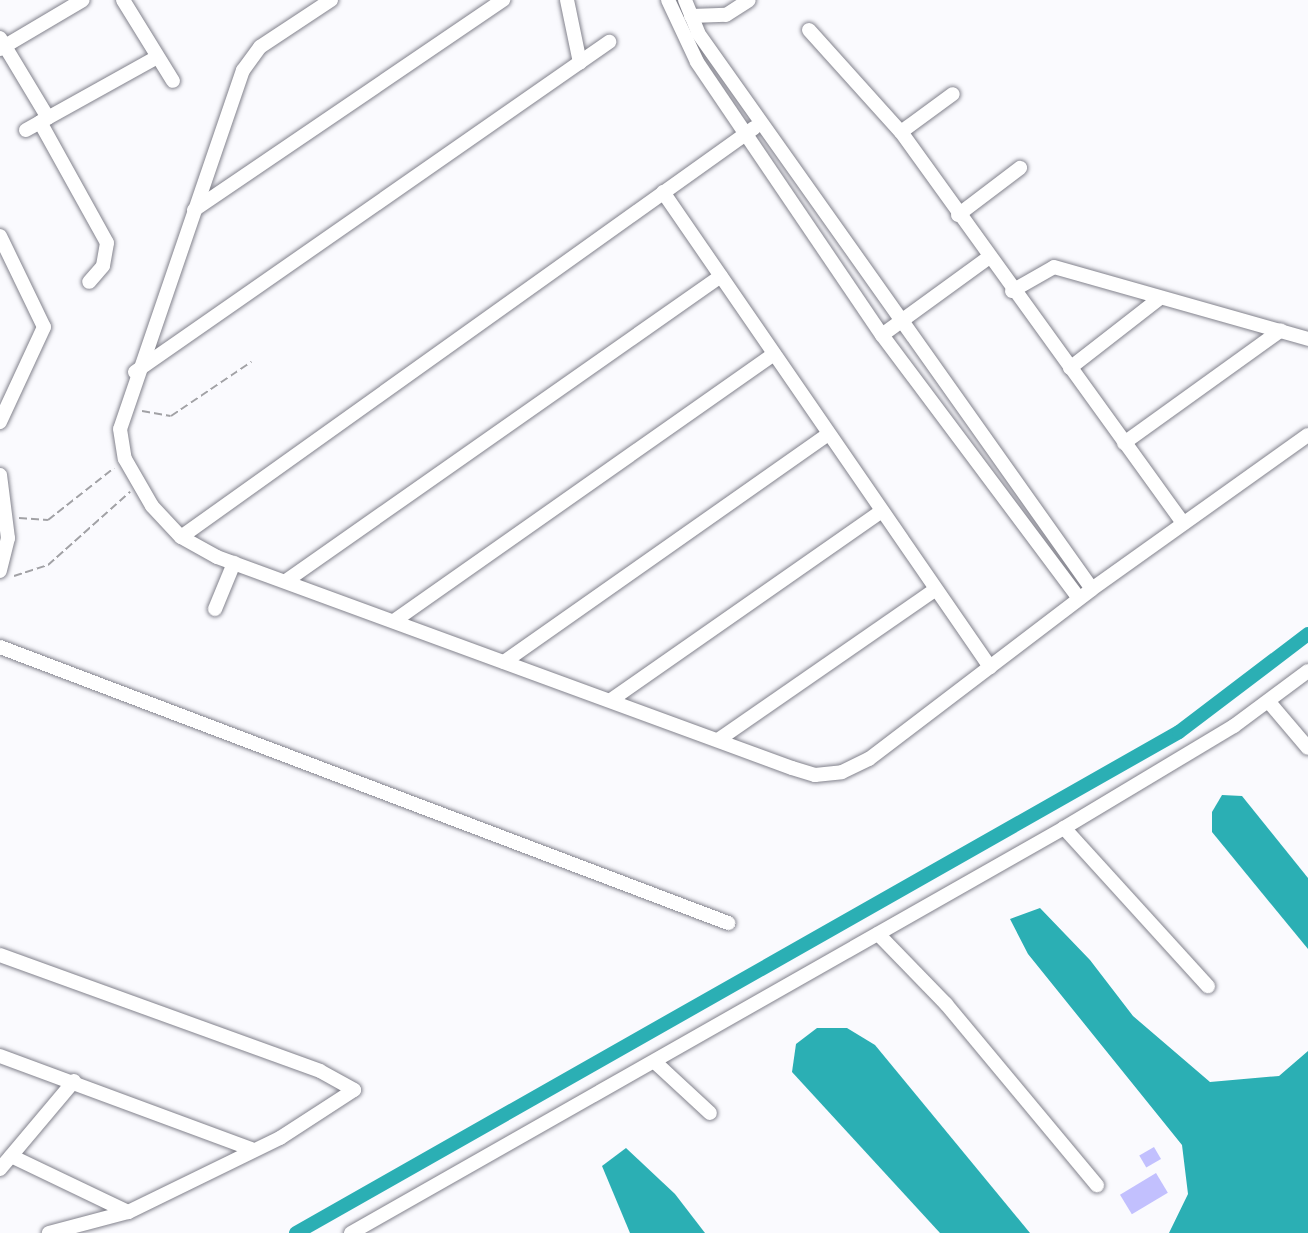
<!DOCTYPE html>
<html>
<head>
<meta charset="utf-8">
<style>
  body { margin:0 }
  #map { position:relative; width:1308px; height:1233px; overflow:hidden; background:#fafafe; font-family:Arial,sans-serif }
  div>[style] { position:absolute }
  .water>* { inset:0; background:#2bafb4 }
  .canal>* { height:14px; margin:-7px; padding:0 7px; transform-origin:7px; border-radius:7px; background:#2bafb4 }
  .building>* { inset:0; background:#c2c0fe; transform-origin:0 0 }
  .path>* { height:2px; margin-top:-1px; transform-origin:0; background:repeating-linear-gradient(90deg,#a1a1a5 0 8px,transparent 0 12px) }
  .roads { filter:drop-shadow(0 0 2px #82828c) drop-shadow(0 0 2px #82828c) }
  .minor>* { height:14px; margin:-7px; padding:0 7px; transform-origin:7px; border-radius:7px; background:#fff }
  span { translate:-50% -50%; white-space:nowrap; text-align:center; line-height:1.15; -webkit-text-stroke:6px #fff; paint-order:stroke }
</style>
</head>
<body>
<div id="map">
  <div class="water">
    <div style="clip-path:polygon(1222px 795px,1242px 796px,1308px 878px,1308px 949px,1212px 832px,1212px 812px)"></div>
    <div style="clip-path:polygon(1040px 908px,1090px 960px,1133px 1016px,1210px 1082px,1279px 1076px,1308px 1051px,1308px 1233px,1169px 1233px,1188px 1194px,1182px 1145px,1028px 954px,1010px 919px)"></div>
    <div style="clip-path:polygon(817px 1028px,847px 1028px,875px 1045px,1030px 1233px,940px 1233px,792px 1072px,796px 1044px)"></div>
    <div style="clip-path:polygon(626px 1148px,675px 1194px,705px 1233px,630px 1233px,602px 1166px)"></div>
  </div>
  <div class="canal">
    <div style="left:296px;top:1233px;width:1015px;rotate:-29.57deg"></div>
    <div style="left:1179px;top:732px;width:162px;rotate:-37.2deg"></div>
  </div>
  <div class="building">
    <div style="left:1154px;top:1147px;width:14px;height:17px;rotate:60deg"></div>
    <div style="left:1156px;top:1173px;width:23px;height:42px;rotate:59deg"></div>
  </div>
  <div class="path">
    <div style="left:142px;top:411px;width:29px;rotate:10deg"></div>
    <div style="left:171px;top:416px;width:97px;rotate:-34deg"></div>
    <div style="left:19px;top:518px;width:29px;rotate:4deg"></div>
    <div style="left:48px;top:520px;width:84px;rotate:-38.2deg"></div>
    <div style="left:14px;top:576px;width:36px;rotate:-18deg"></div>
    <div style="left:48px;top:565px;width:110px;rotate:-41.7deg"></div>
  </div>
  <div class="roads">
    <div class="minor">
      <div style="left:123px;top:0;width:95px;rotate:58.3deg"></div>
      <div style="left:331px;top:0;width:85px;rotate:146.5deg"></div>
      <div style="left:260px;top:47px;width:29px;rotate:126deg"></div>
      <div style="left:243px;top:70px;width:379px;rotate:108.9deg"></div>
      <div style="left:120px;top:429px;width:30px;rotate:81deg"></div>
      <div style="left:125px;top:459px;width:54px;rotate:60.1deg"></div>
      <div style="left:152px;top:506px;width:42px;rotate:46.9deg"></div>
      <div style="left:181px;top:537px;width:41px;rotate:29.1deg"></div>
      <div style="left:217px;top:557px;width:612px;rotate:20.15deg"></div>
      <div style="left:792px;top:768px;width:24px;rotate:17deg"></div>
      <div style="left:815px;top:775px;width:27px;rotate:-6deg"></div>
      <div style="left:842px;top:772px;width:30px;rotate:-26deg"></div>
      <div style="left:869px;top:759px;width:280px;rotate:-37.3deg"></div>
      <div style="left:1092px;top:589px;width:265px;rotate:-35.5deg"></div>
      <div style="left:567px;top:0;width:64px;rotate:78.3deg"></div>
      <div style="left:668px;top:0;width:68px;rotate:64.9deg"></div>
      <div style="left:697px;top:62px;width:330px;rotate:55.9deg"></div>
      <div style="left:882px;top:335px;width:329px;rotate:53.2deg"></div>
      <div style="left:685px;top:0;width:35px;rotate:68deg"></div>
      <div style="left:698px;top:33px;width:681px;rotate:54.68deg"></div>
      <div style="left:691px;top:16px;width:35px;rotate:-2deg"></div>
      <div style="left:726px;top:15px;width:27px;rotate:-33deg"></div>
      <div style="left:809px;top:30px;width:137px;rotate:48deg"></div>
      <div style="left:901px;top:132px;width:482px;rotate:54.2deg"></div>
      <div style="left:0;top:38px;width:93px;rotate:59deg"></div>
      <div style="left:0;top:49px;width:96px;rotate:-30.6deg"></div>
      <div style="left:40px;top:122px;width:138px;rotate:61deg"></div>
      <div style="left:107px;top:243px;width:23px;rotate:100deg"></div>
      <div style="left:103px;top:266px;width:21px;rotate:131deg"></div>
      <div style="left:26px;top:130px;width:150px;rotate:-29.1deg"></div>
      <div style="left:901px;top:132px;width:64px;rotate:-36.2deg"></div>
      <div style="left:663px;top:192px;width:577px;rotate:55.46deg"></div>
      <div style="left:194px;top:210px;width:374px;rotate:-34.2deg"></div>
      <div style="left:958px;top:215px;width:78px;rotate:-37.2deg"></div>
      <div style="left:0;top:236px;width:101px;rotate:64.2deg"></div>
      <div style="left:44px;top:327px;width:105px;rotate:114.9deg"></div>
      <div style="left:1012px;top:291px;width:48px;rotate:-29.7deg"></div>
      <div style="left:1054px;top:267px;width:264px;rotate:15.8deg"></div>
      <div style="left:882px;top:335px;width:131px;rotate:-36deg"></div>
      <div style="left:1070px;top:368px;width:114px;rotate:-37.9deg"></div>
      <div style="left:135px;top:372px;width:578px;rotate:-34.85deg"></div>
      <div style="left:1124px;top:443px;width:193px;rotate:-35.7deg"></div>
      <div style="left:0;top:475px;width:64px;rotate:82.8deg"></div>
      <div style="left:8px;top:538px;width:34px;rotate:104deg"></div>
      <div style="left:181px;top:537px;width:704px;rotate:-35.52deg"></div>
      <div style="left:286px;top:581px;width:531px;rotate:-35.04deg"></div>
      <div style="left:215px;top:609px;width:50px;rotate:-67.6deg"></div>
      <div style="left:394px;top:621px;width:461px;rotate:-35.1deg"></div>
      <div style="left:0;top:647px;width:779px;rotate:20.76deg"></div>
      <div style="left:504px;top:662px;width:395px;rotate:-35.1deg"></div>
      <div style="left:611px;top:700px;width:328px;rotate:-34.9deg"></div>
      <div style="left:1269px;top:702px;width:60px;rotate:49.7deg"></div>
      <div style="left:718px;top:740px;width:264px;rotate:-34.7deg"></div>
      <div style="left:1064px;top:828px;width:214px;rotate:47.7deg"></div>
      <div style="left:878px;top:934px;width:98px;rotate:45.8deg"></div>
      <div style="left:946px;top:1004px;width:236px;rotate:50.2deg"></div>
      <div style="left:0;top:955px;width:340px;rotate:19.9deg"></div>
      <div style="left:320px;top:1071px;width:39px;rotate:29deg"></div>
      <div style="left:354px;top:1090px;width:88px;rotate:147deg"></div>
      <div style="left:280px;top:1138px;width:169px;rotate:154deg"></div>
      <div style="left:128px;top:1212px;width:82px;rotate:165.1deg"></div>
      <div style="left:0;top:1056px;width:268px;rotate:20.3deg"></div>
      <div style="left:657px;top:1064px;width:72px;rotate:42.8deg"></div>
      <div style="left:11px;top:1156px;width:130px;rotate:25.6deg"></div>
      <div style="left:0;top:1169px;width:115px;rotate:-49.9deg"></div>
      <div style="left:351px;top:1233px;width:820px;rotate:-29.6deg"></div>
      <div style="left:1064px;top:828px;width:198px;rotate:-31deg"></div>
      <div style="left:1234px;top:726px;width:92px;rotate:-36.6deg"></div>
    </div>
  </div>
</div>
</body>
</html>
